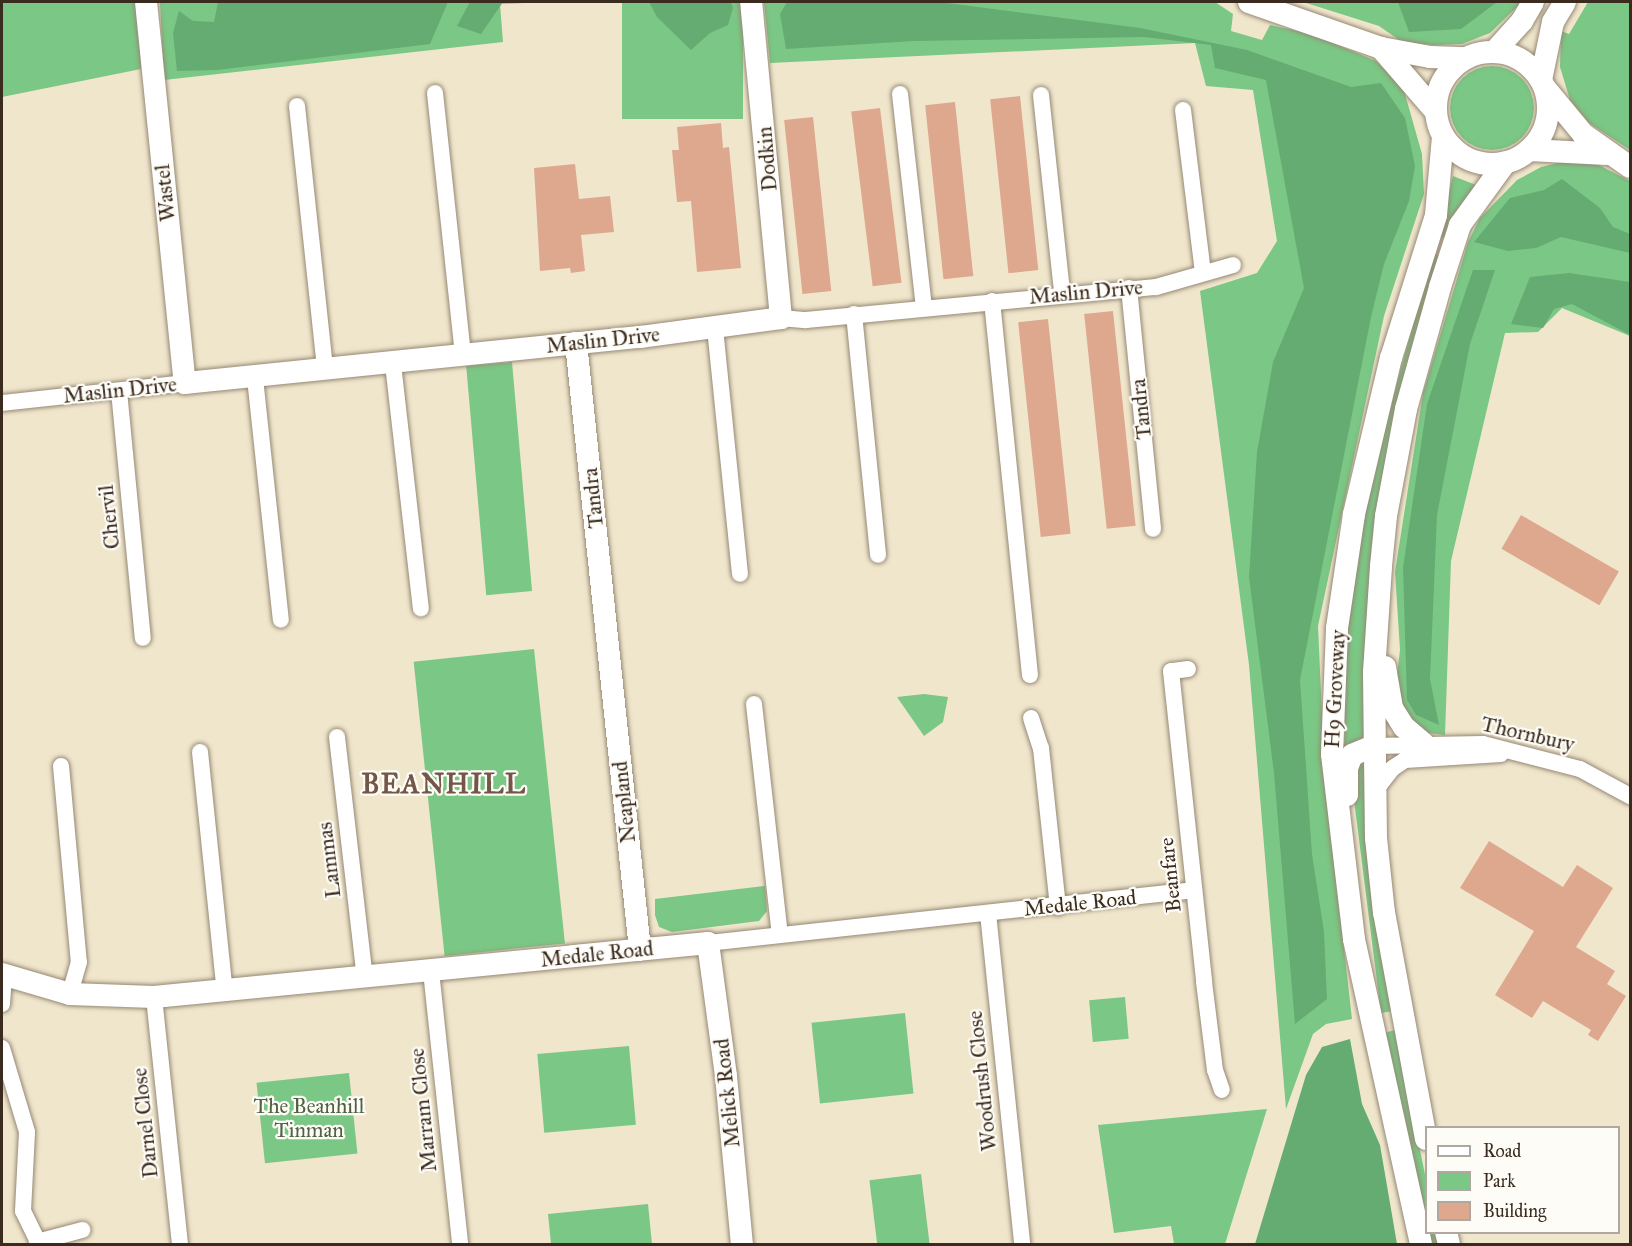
<!DOCTYPE html>
<html>
<head>
<meta charset="utf-8">
<style>
  body { margin:0 }
  #map { position:relative; width:1632px; height:1246px; overflow:hidden; background:#f0e6cc; font-family:"IM FELL Great Primer",serif }
  div>[style] { position:absolute }
  .green>* { inset:0; background:#7bc785; transform-origin:0 0 }
  .round { border-radius:50% }
  .forest>* { inset:0; background:#64ac72 }
  .building>* { inset:0; background:#dea88f; transform-origin:0 0 }
  .roads { filter:drop-shadow(0 0 2px #968875) drop-shadow(0 0 2px #968875) }
  .street>* { height:16px; margin:-8px; padding:0 8px; transform-origin:8px; border-radius:8px; background:#fff }
  .secondary>* { height:22px; margin:-11px; padding:0 11px; transform-origin:11px; border-radius:11px; background:#fff }
  .secondary>.ring { margin:-11px; padding:0; box-sizing:content-box; background:none; border:22px solid #fff; border-radius:50% }
  span { translate:-50% -50%; white-space:nowrap; text-align:center; line-height:1.15; -webkit-text-stroke:4.5px #fdfcf7; paint-order:stroke }
  .street-label { font-size:21px; color:#3b2a1e }
  .park-label { font-size:21px; color:#516142 }
  .district-label { font-size:27px; color:#745646; font-weight:700; letter-spacing:1.5px }
  .frame { position:absolute; inset:0; border:3px solid #3b2a1e; pointer-events:none }
  .legend { position:absolute; left:1425px; top:1126px; width:195px; height:108px; box-sizing:border-box; background:#fdfcf7; border:2px solid #afa8a0; margin:0; padding:8px 10px; list-style:none; font-size:18px; color:#3b2a1e }
  .legend li { display:flex; align-items:center; gap:12px; height:30px }
  .legend b { width:30px; border:2px solid #afa8a0 }
</style>
</head>
<body>
<div id="map">
  <div class="green">
    <div style="clip-path:polygon(2px 2px,139px 2px,141px 69px,2px 97px)"></div>
    <div style="clip-path:polygon(160px 2px,547px 2px,500px 4px,503px 42px,164px 80px)"></div>
    <div style="left:622px;top:2px;width:121px;height:117px"></div>
    <div style="clip-path:polygon(764px 2px,1215px 2px,1233px 14px,1231px 31px,1262px 40px,1270px 25px,1311px 34px,1376px 61px,1403px 87px,1422px 154px,1424px 194px,1384px 316px,1318px 626px,1325px 781px,1352px 1019px,1326px 1024px,1313px 1034px,1286px 1109px,1249px 665px,1200px 291px,1257px 273px,1277px 241px,1253px 90px,1206px 86px,1195px 43px,770px 63px)"></div>
    <div style="clip-path:polygon(1303px 2px,1518px 2px,1521px 3px,1490px 33px,1462px 44px,1434px 45px,1402px 42px,1379px 26px)"></div>
    <div style="clip-path:polygon(1588px 2px,1630px 2px,1630px 150px,1589px 123px,1570px 100px,1560px 67px,1561px 31px,1569px 34px)"></div>
    <div class="round" style="left:1450px;top:66px;width:84px;height:84px"></div>
    <div style="clip-path:polygon(1566px 161px,1593px 162px,1630px 181px,1630px 336px,1562px 308px,1538px 332px,1505px 333px,1451px 561px,1445px 735px,1427px 733px,1404px 712px,1396px 684px,1400px 650px,1395px 572px,1423px 393px,1468px 242px,1480px 218px,1517px 180px,1541px 167px)"></div>
    <div style="clip-path:polygon(1453px 176px,1476px 185px,1447px 239px,1438px 236px)"></div>
    <div style="clip-path:polygon(1433px 253px,1441px 256px,1419px 329px,1365px 737px,1344px 758px,1346px 640px,1369px 484px)"></div>
    <div style="left:512px;top:362px;width:230px;height:46px;rotate:85deg"></div>
    <div style="left:534px;top:649px;width:296px;height:121px;rotate:84deg"></div>
    <div style="clip-path:polygon(924px 694px,948px 697px,943px 722px,924px 736px,897px 697px)"></div>
    <div style="clip-path:polygon(1365px 765px,1392px 1011px,1381px 1013px,1354px 800px,1357px 766px)"></div>
    <div style="clip-path:polygon(765px 886px,767px 911px,759px 921px,672px 932px,659px 927px,655px 915px,655px 899px)"></div>
    <div style="left:1125px;top:997px;width:42px;height:36px;rotate:85deg"></div>
    <div style="left:905px;top:1013px;width:81px;height:94px;rotate:84deg"></div>
    <div style="clip-path:polygon(1395px 1030px,1426px 1179px,1426px 1232px,1438px 1233px,1440px 1244px,1428px 1244px,1384px 1033px)"></div>
    <div style="left:629px;top:1046px;width:79px;height:92px;rotate:85deg"></div>
    <div style="left:349px;top:1073px;width:81px;height:93px;rotate:84deg"></div>
    <div style="clip-path:polygon(1267px 1109px,1225px 1244px,1174px 1244px,1171px 1226px,1114px 1233px,1098px 1125px)"></div>
    <div style="left:921px;top:1174px;width:71px;height:52px;rotate:83deg"></div>
    <div style="clip-path:polygon(648px 1204px,652px 1244px,551px 1244px,548px 1214px)"></div>
  </div>
  <div class="forest">
    <div style="clip-path:polygon(218px 2px,448px 2px,430px 44px,217px 70px,177px 71px,173px 33px,179px 11px,193px 21px,214px 22px)"></div>
    <div style="clip-path:polygon(470px 2px,503px 2px,481px 34px,457px 26px)"></div>
    <div style="clip-path:polygon(649px 2px,731px 2px,733px 8px,728px 25px,710px 33px,691px 50px,657px 17px)"></div>
    <div style="clip-path:polygon(787px 2px,939px 2px,1140px 28px,1247px 50px,1351px 87px,1381px 83px,1405px 118px,1415px 166px,1409px 201px,1384px 264px,1371px 317px,1300px 680px,1312px 854px,1324px 932px,1327px 999px,1295px 1024px,1274px 773px,1249px 577px,1257px 452px,1273px 362px,1304px 288px,1266px 80px,1215px 68px,1211px 45px,1144px 37px,914px 41px,786px 49px,780px 14px)"></div>
    <div style="clip-path:polygon(1398px 2px,1497px 2px,1461px 29px,1409px 32px)"></div>
    <div style="clip-path:polygon(1562px 179px,1600px 208px,1613px 227px,1630px 234px,1630px 253px,1561px 237px,1536px 248px,1508px 251px,1474px 242px,1510px 198px,1544px 190px)"></div>
    <div style="clip-path:polygon(1473px 270px,1495px 270px,1470px 344px,1437px 515px,1430px 679px,1439px 725px,1416px 715px,1407px 700px,1403px 568px,1427px 404px)"></div>
    <div style="clip-path:polygon(1569px 273px,1630px 282px,1630px 335px,1572px 304px,1554px 309px,1543px 328px,1511px 324px,1530px 277px)"></div>
    <div style="clip-path:polygon(1350px 1039px,1362px 1104px,1380px 1145px,1397px 1244px,1255px 1244px,1306px 1075px,1322px 1047px)"></div>
  </div>
  <div class="building">
    <div style="left:1020px;top:96px;width:175px;height:30px;rotate:84deg"></div>
    <div style="left:955px;top:102px;width:175px;height:30px;rotate:84deg"></div>
    <div style="left:880px;top:108px;width:176px;height:29px;rotate:83deg"></div>
    <div style="left:813px;top:117px;width:175px;height:29px;rotate:84deg"></div>
    <div style="clip-path:polygon(721px 123px,723px 148px,729px 147px,741px 268px,697px 272px,691px 201px,677px 202px,672px 150px,679px 150px,677px 127px)"></div>
    <div style="clip-path:polygon(575px 164px,579px 199px,610px 196px,614px 232px,581px 235px,585px 271px,571px 273px,570px 268px,540px 271px,534px 168px)"></div>
    <div style="left:1113px;top:311px;width:216px;height:29px;rotate:84deg"></div>
    <div style="left:1048px;top:319px;width:216px;height:30px;rotate:84deg"></div>
    <div style="left:1521px;top:515px;width:113px;height:39px;rotate:30deg"></div>
    <div style="clip-path:polygon(1489px 841px,1563px 887px,1577px 865px,1613px 888px,1576px 947px,1615px 971px,1607px 984px,1626px 996px,1598px 1041px,1588px 1035px,1591px 1030px,1543px 1001px,1532px 1018px,1495px 995px,1534px 931px,1460px 888px)"></div>
  </div>
  <div class="roads">
    <div class="street">
      <div style="left:435px;top:93px;width:263px;rotate:83.9deg"></div>
      <div style="left:900px;top:94px;width:214px;rotate:83.6deg"></div>
      <div style="left:1041px;top:95px;width:199px;rotate:83.9deg"></div>
      <div style="left:297px;top:106px;width:264px;rotate:83.9deg"></div>
      <div style="left:1183px;top:110px;width:164px;rotate:83deg"></div>
      <div style="left:1129px;top:288px;width:242px;rotate:84.3deg"></div>
      <div style="left:992px;top:301px;width:376px;rotate:84.2deg"></div>
      <div style="left:854px;top:314px;width:242px;rotate:84.3deg"></div>
      <div style="left:781px;top:318px;width:25px;rotate:5deg"></div>
      <div style="left:806px;top:320px;width:352px;rotate:-5.4deg"></div>
      <div style="left:1156px;top:287px;width:80px;rotate:-15.9deg"></div>
      <div style="left:715px;top:328px;width:247px;rotate:84.2deg"></div>
      <div style="left:393px;top:364px;width:246px;rotate:83.5deg"></div>
      <div style="left:255px;top:378px;width:243px;rotate:83.9deg"></div>
      <div style="left:119px;top:391px;width:248px;rotate:84.5deg"></div>
      <div style="left:2px;top:403px;width:184px;rotate:-6.2deg"></div>
      <div style="left:1188px;top:669px;width:17px;rotate:173deg"></div>
      <div style="left:1171px;top:671px;width:313px;rotate:83.9deg"></div>
      <div style="left:1204px;top:982px;width:89px;rotate:82.9deg"></div>
      <div style="left:1215px;top:1070px;width:21px;rotate:71deg"></div>
      <div style="left:754px;top:704px;width:232px;rotate:83.6deg"></div>
      <div style="left:1031px;top:718px;width:32px;rotate:72deg"></div>
      <div style="left:1041px;top:748px;width:160px;rotate:83.9deg"></div>
      <div style="left:337px;top:737px;width:243px;rotate:83.4deg"></div>
      <div style="left:1373px;top:746px;width:110px;rotate:-1deg"></div>
      <div style="left:1483px;top:744px;width:100px;rotate:14.5deg"></div>
      <div style="left:1580px;top:769px;width:57px;rotate:28.4deg"></div>
      <div style="left:200px;top:752px;width:242px;rotate:84.1deg"></div>
      <div style="left:61px;top:766px;width:197px;rotate:84.8deg"></div>
      <div style="left:79px;top:962px;width:33px;rotate:106deg"></div>
      <div style="left:1374px;top:792px;width:31px;rotate:-52deg"></div>
      <div style="left:1393px;top:768px;width:14px;rotate:-34deg"></div>
      <div style="left:1405px;top:760px;width:96px;rotate:-3.6deg"></div>
      <div style="left:988px;top:913px;width:333px;rotate:84.1deg"></div>
      <div style="left:708px;top:943px;width:489px;rotate:-6.2deg"></div>
      <div style="left:431px;top:971px;width:275px;rotate:83.9deg"></div>
      <div style="left:154px;top:997px;width:248px;rotate:84deg"></div>
      <div style="left:2px;top:1004px;width:29px;rotate:-86deg"></div>
      <div style="left:2px;top:1048px;width:88px;rotate:73.4deg"></div>
      <div style="left:27px;top:1132px;width:79px;rotate:92.9deg"></div>
      <div style="left:23px;top:1211px;width:37px;rotate:64deg"></div>
      <div style="left:37px;top:1242px;width:47px;rotate:-14.9deg"></div>
    </div>
    <div class="secondary">
      <div style="left:146px;top:2px;width:383px;rotate:84.2deg"></div>
      <div style="left:185px;top:383px;width:458px;rotate:-5.8deg"></div>
      <div style="left:641px;top:337px;width:141px;rotate:-7.7deg"></div>
      <div style="left:781px;top:318px;width:317px;rotate:-95.4deg"></div>
      <div style="left:1249px;top:2px;width:140px;rotate:19.2deg"></div>
      <div style="left:1381px;top:48px;width:50px;rotate:10.4deg"></div>
      <div style="left:1430px;top:57px;width:36px;rotate:2deg"></div>
      <div style="left:1381px;top:48px;width:84px;rotate:49.3deg"></div>
      <div style="left:1494px;top:52px;width:42px;rotate:-47.9deg"></div>
      <div style="left:1522px;top:21px;width:22px;rotate:-60deg"></div>
      <div class="ring" style="left:1436px;top:52px;width:90px;height:90px"></div>
      <div style="left:1541px;top:80px;width:59px;rotate:-78.3deg"></div>
      <div style="left:1553px;top:22px;width:23px;rotate:-59deg"></div>
      <div style="left:1545px;top:88px;width:60px;rotate:50.4deg"></div>
      <div style="left:1583px;top:134px;width:57px;rotate:35.1deg"></div>
      <div style="left:1529px;top:150px;width:78px;rotate:2.9deg"></div>
      <div style="left:576px;top:343px;width:610px;rotate:83.98deg"></div>
      <div style="left:1385px;top:667px;width:42px;rotate:80.3deg"></div>
      <div style="left:1392px;top:708px;width:22px;rotate:58deg"></div>
      <div style="left:1404px;top:727px;width:25px;rotate:40deg"></div>
      <div style="left:1347px;top:795px;width:27px;rotate:-90deg"></div>
      <div style="left:1347px;top:768px;width:14px;rotate:-69deg"></div>
      <div style="left:1352px;top:755px;width:23px;rotate:-23deg"></div>
      <div style="left:2px;top:974px;width:71px;rotate:16.4deg"></div>
      <div style="left:70px;top:994px;width:84px;rotate:2deg"></div>
      <div style="left:154px;top:997px;width:557px;rotate:-5.57deg"></div>
      <div style="left:708px;top:943px;width:134px;rotate:82.3deg"></div>
      <div style="left:726px;top:1076px;width:169px;rotate:84.6deg"></div>
      <div style="left:1426px;top:1139px;width:230px;rotate:-100.5deg"></div>
      <div style="left:1384px;top:913px;width:75px;rotate:-96.1deg"></div>
      <div style="left:1376px;top:838px;width:166px;rotate:-90.7deg"></div>
      <div style="left:1374px;top:672px;width:106px;rotate:-86.2deg"></div>
      <div style="left:1381px;top:566px;width:50px;rotate:-84.3deg"></div>
      <div style="left:1386px;top:516px;width:109px;rotate:-79.4deg"></div>
      <div style="left:1406px;top:409px;width:127px;rotate:-74.4deg"></div>
      <div style="left:1440px;top:287px;width:65px;rotate:-72.1deg"></div>
      <div style="left:1460px;top:225px;width:77px;rotate:-54deg"></div>
      <div style="left:1446px;top:1232px;width:12px;rotate:76deg"></div>
      <div style="left:1421px;top:1244px;width:312px;rotate:-102.4deg"></div>
      <div style="left:1354px;top:939px;width:186px;rotate:-96.8deg"></div>
      <div style="left:1332px;top:754px;width:126px;rotate:-87.7deg"></div>
      <div style="left:1337px;top:628px;width:115px;rotate:-81.5deg"></div>
      <div style="left:1354px;top:514px;width:160px;rotate:-76.7deg"></div>
      <div style="left:1391px;top:358px;width:150px;rotate:-72.5deg"></div>
      <div style="left:1436px;top:215px;width:79px;rotate:-84.9deg"></div>
    </div>
  </div>
  <div class="street-label">
    <span style="left:767px;top:159px;rotate:-95deg">Dodkin</span>
    <span style="left:165px;top:193px;rotate:-96deg">Wastel</span>
    <span style="left:1086px;top:292px;rotate:-5deg">Maslin Drive</span>
    <span style="left:603px;top:340px;rotate:-6deg">Maslin Drive</span>
    <span style="left:120px;top:390px;rotate:-6deg">Maslin Drive</span>
    <span style="left:1141px;top:409px;rotate:-96deg">Tandra</span>
    <span style="left:593px;top:498px;rotate:-96deg">Tandra</span>
    <span style="left:109px;top:517px;rotate:-96deg">Chervil</span>
    <span style="left:1335px;top:689px;rotate:-87deg">H9 Groveway</span>
    <span style="left:1528px;top:734px;rotate:13deg">Thornbury</span>
    <span style="left:624px;top:802px;rotate:-96deg">Neapland</span>
    <span style="left:329px;top:860px;rotate:-97deg">Lammas</span>
    <span style="left:1170px;top:875px;rotate:-96deg">Beanfare</span>
    <span style="left:1080px;top:903px;rotate:-6deg">Medale Road</span>
    <span style="left:597px;top:954px;rotate:-6deg">Medale Road</span>
    <span style="left:982px;top:1081px;rotate:-96deg">Woodrush Close</span>
    <span style="left:727px;top:1093px;rotate:-96deg">Melick Road</span>
    <span style="left:423px;top:1110px;rotate:-96deg">Marram Close</span>
    <span style="left:145px;top:1123px;rotate:-96deg">Darnel Close</span>
  </div>
  <div class="park-label">
    <span style="left:309px;top:1118px">The Beanhill<br>Tinman</span>
  </div>
  <div class="district-label">
    <span style="left:444px;top:784px">BEANHILL</span>
  </div>
  <div class="frame"></div>
  <ul class="legend">
  <li><b style="height:8px;background:#fff"></b>Road</li>
  <li><b style="height:16px;background:#7bc785"></b>Park</li>
  <li><b style="height:16px;background:#dea88f"></b>Building</li>
  </ul>
</div>
</body>
</html>
